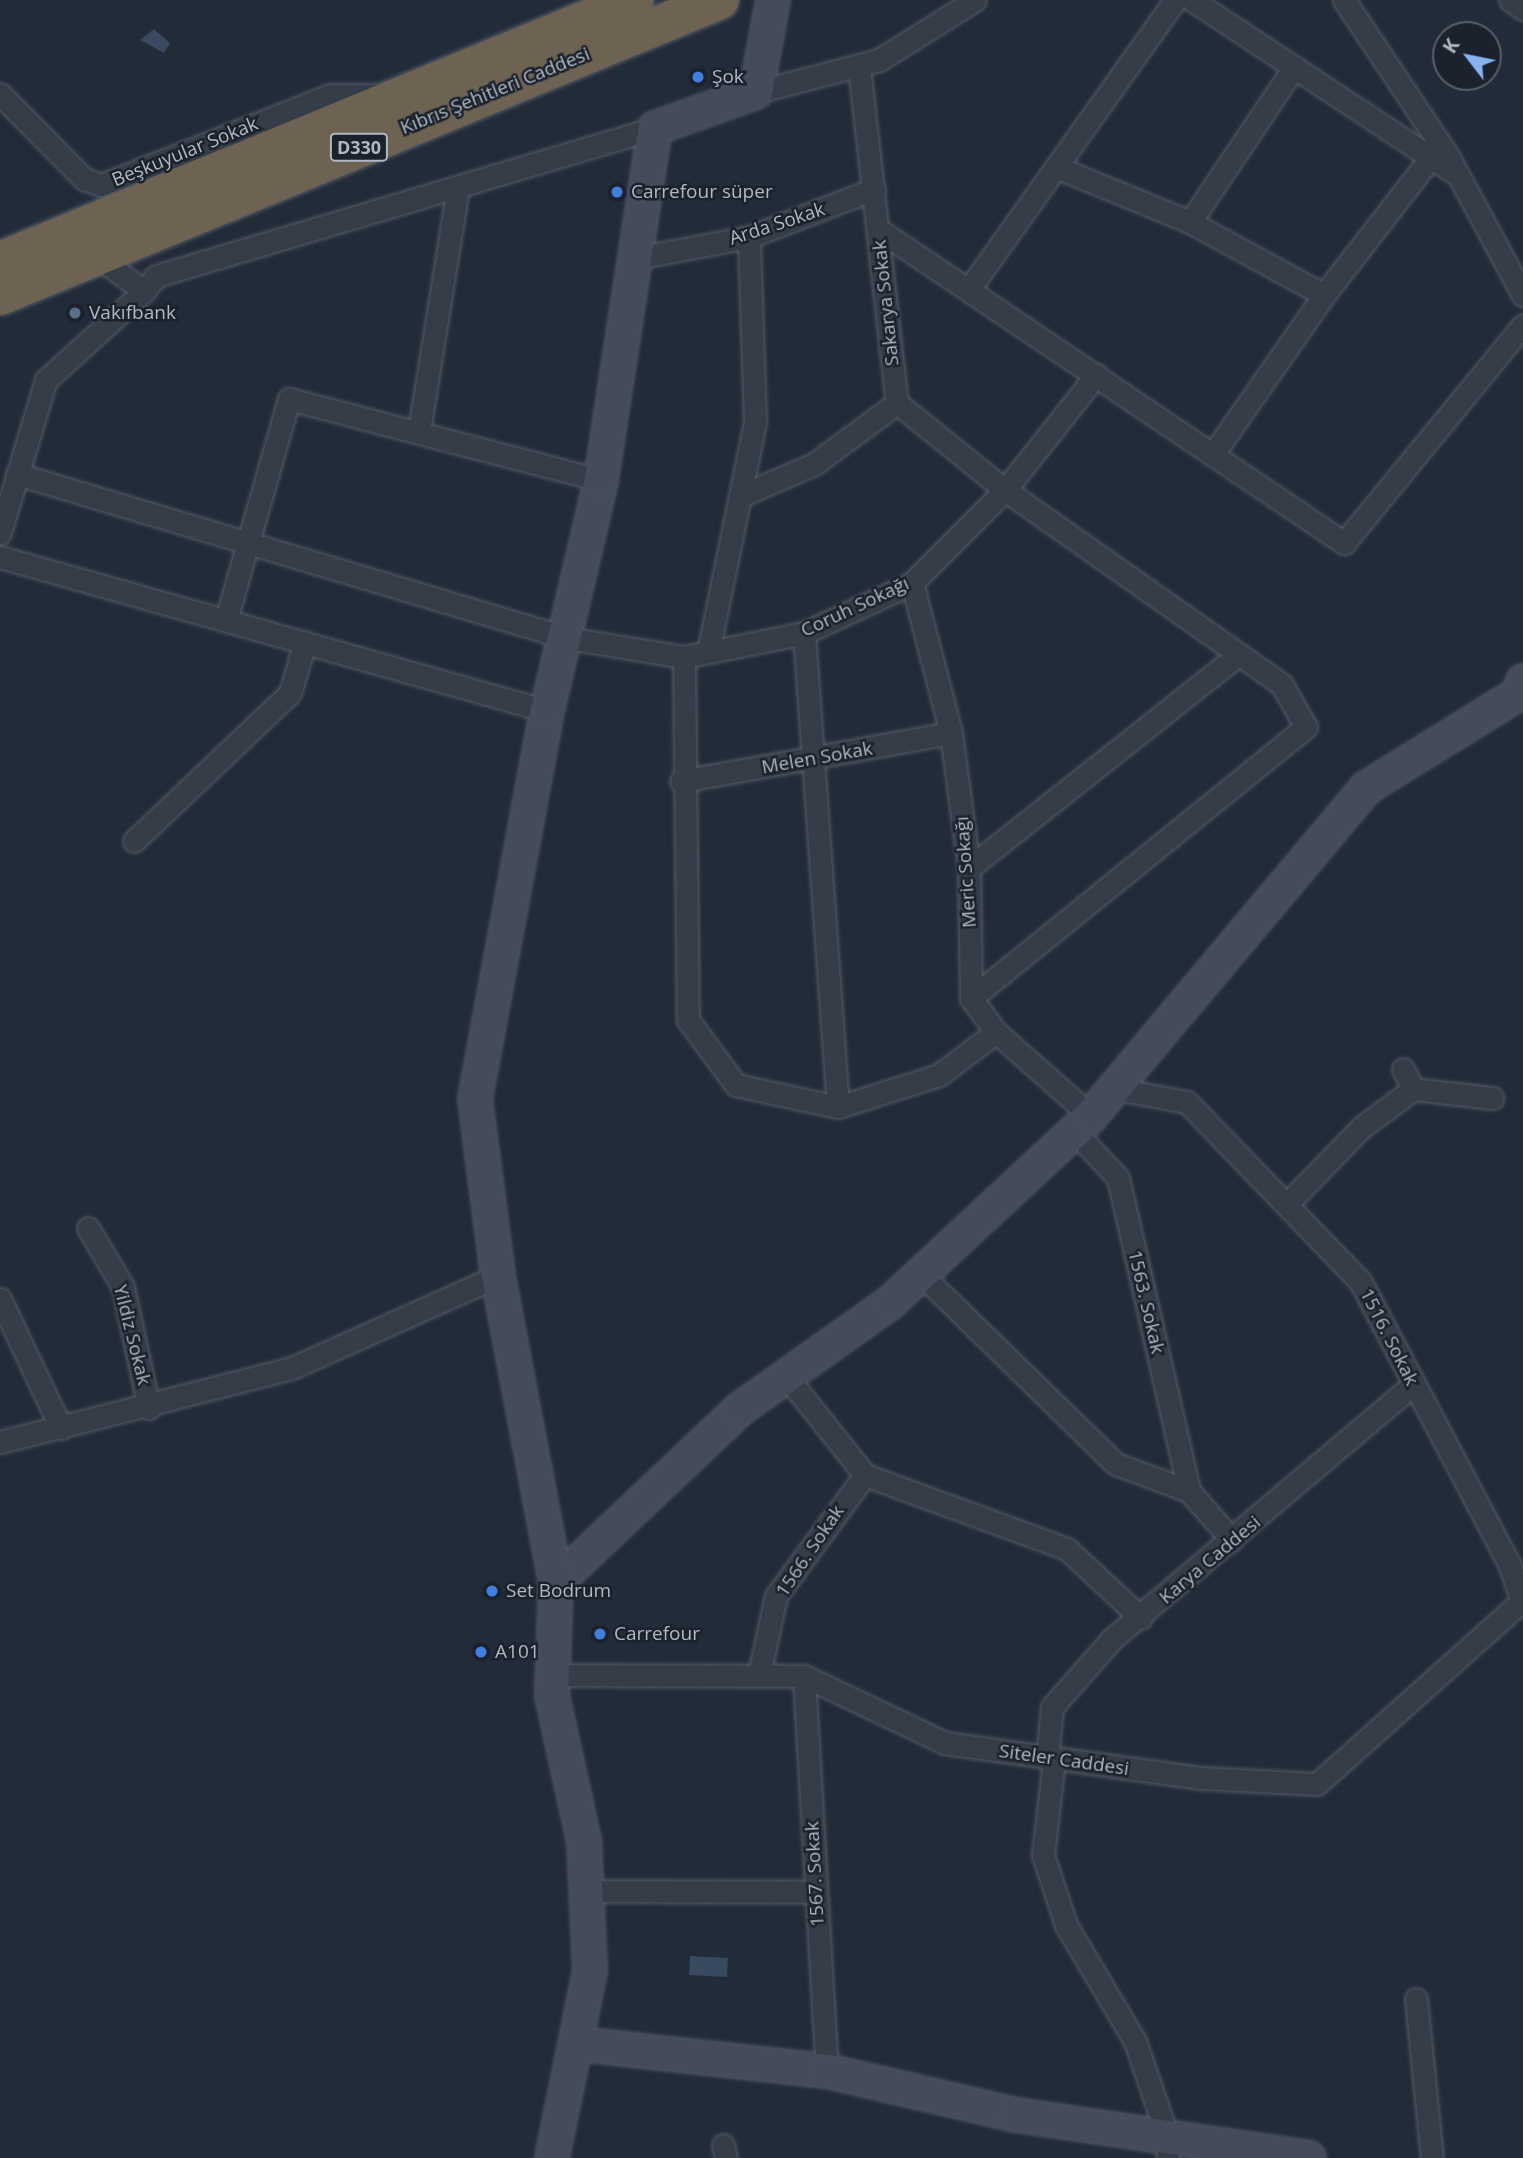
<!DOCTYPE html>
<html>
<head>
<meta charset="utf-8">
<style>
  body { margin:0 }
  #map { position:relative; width:1523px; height:2158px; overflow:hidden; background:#222b38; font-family:"Open Sans",sans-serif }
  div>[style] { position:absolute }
  .water>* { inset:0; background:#384960; transform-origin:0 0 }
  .roads { filter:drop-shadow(0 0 2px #535b66) drop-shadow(0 0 2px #535b66) }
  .street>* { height:21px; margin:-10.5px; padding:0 10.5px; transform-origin:10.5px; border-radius:10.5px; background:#353d48 }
  .secondary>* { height:32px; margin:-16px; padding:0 16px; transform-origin:16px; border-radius:16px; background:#444c5b }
  .highway>* { height:38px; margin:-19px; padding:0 19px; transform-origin:19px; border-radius:19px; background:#6e6353 }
  .dots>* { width:19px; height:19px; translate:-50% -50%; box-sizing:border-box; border:4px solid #1b222d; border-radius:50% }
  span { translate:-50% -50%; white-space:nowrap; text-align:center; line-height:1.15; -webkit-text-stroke:5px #1b222d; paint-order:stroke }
  .shield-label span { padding:2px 5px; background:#1b222d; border:2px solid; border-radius:5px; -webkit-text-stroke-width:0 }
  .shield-label { font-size:18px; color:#b0b8c4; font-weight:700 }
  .poi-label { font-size:19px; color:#b0b8c4 }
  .left { translate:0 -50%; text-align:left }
  .street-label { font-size:19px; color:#b0b8c4 }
  .north { position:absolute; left:1432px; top:21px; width:70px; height:70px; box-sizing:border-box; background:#1b222d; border:2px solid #575e69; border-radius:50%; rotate:302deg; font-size:19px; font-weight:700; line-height:28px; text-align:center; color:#b0b8c4 }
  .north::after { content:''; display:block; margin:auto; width:24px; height:32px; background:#88b1f2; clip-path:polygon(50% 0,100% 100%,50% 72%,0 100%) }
</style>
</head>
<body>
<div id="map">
  <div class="water">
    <div style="clip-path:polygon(154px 29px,170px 43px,164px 53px,140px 40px)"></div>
    <div style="left:690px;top:1956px;width:38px;height:19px;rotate:3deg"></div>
  </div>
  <div class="roads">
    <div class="street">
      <div style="left:1192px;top:0;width:313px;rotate:33.4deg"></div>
      <div style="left:1344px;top:0;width:187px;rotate:56.3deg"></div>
      <div style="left:1448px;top:156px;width:158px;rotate:61.7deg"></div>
      <div style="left:1510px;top:0;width:16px;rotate:35deg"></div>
      <div style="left:859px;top:66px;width:339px;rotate:83.6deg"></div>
      <div style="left:897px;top:403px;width:139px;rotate:38.9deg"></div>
      <div style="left:1005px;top:490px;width:339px;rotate:35.1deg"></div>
      <div style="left:1282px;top:685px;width:48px;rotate:60.3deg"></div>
      <div style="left:1306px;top:727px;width:431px;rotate:141deg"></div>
      <div style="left:756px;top:92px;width:127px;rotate:-14.6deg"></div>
      <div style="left:879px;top:60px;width:113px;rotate:-32deg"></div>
      <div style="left:0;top:94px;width:120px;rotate:45.3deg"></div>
      <div style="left:84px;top:179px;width:18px;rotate:19deg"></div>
      <div style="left:101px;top:185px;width:247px;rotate:-21.4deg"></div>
      <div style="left:331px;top:95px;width:60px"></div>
      <div style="left:1056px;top:167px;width:145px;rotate:22.3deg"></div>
      <div style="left:1190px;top:222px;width:187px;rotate:-56.1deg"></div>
      <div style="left:1190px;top:222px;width:153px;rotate:28.6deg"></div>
      <div style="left:1324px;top:295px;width:194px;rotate:124.9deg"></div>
      <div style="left:879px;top:230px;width:561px;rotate:33.95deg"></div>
      <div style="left:1344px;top:543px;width:282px;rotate:-50.6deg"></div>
      <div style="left:99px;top:258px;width:56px;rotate:36.3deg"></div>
      <div style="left:144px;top:291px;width:19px;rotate:-51deg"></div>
      <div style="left:156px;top:276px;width:520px;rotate:-16.52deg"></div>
      <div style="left:636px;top:258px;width:115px;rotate:-10.5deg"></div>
      <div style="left:749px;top:237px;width:134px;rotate:-21deg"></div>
      <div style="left:969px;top:289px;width:355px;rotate:-54.5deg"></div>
      <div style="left:1324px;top:295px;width:175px;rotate:-52.2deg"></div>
      <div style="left:419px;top:431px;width:247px;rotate:-80.9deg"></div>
      <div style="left:17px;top:474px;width:574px;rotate:16.6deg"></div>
      <div style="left:567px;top:638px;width:119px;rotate:9.2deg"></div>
      <div style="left:684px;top:657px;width:122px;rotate:-11.3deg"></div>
      <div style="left:804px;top:633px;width:119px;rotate:-24.8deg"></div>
      <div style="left:912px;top:583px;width:132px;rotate:-45deg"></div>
      <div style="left:1005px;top:490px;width:147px;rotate:-51.6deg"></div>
      <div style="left:740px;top:496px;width:81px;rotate:-23.4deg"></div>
      <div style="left:814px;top:464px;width:103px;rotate:-36.3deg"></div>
      <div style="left:0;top:533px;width:160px;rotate:-73.3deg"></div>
      <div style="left:46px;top:380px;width:132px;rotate:-42.2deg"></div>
      <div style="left:0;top:557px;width:568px;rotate:15.72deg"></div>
      <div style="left:912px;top:583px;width:155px;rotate:75.4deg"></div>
      <div style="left:951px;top:733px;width:136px;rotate:82.4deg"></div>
      <div style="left:969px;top:868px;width:130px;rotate:89.1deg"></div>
      <div style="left:971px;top:998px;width:42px;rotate:53.7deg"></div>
      <div style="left:996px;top:1032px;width:127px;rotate:41.5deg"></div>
      <div style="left:226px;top:620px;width:230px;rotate:-74.1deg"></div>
      <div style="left:289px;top:399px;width:322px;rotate:14.6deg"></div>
      <div style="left:804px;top:633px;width:475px;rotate:85.9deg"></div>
      <div style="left:709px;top:648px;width:231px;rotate:-78.5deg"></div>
      <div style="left:755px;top:422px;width:185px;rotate:-91.9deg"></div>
      <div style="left:684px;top:657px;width:363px;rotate:89.4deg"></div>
      <div style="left:688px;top:1020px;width:81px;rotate:53.6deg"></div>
      <div style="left:736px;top:1085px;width:104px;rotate:12.2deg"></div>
      <div style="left:838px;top:1107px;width:106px;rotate:-17.6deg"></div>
      <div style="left:939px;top:1075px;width:71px;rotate:-37deg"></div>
      <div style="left:681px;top:781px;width:274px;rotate:-10.1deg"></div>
      <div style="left:134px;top:841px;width:215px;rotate:-43.5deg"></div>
      <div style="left:290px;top:693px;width:53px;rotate:-73.6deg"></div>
      <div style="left:969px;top:868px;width:341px;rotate:-38.4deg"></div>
      <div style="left:1403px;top:1069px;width:22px;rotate:63deg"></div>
      <div style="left:1116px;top:1089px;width:72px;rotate:10.4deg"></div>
      <div style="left:1187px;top:1102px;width:249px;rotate:46deg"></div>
      <div style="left:1360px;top:1281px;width:322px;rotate:62.2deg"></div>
      <div style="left:1510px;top:1566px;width:41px;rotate:71.6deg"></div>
      <div style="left:1073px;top:1130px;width:66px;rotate:46.8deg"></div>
      <div style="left:1118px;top:1178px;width:321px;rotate:77.2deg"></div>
      <div style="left:1287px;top:1204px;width:107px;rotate:-45.8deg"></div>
      <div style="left:1362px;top:1127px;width:64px;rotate:-36.7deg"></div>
      <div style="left:1413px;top:1089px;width:80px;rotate:6.5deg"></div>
      <div style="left:88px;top:1228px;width:69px;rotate:59.3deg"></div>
      <div style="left:123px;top:1287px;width:124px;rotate:77.9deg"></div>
      <div style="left:921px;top:1274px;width:272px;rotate:44.3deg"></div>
      <div style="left:1116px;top:1464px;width:78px;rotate:20.3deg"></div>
      <div style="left:1189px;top:1491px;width:65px;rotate:48.7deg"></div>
      <div style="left:0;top:1299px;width:143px;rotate:64.7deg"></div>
      <div style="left:786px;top:1376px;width:127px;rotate:51.4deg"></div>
      <div style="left:865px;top:1475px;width:215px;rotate:20.1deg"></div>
      <div style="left:1067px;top:1549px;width:101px;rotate:43deg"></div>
      <div style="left:0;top:1442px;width:301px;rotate:-14.2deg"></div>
      <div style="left:292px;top:1368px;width:226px;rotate:-24.1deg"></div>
      <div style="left:553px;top:1675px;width:251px;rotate:0.2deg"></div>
      <div style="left:804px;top:1676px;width:156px;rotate:25.4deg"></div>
      <div style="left:945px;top:1743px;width:259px;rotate:7.8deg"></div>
      <div style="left:1202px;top:1778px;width:115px;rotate:3deg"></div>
      <div style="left:1317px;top:1784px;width:275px;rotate:-41.8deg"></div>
      <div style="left:773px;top:1675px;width:14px;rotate:180deg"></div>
      <div style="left:759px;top:1675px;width:81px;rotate:-77.9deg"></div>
      <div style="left:776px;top:1596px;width:150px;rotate:-53.7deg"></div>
      <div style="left:804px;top:1676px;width:396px;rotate:86.7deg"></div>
      <div style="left:1047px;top:1759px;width:52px;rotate:-84.5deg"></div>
      <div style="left:1052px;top:1707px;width:91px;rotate:-48.6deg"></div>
      <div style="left:1112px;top:1639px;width:394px;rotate:-40.2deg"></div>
      <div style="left:1054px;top:1760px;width:96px;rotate:96.6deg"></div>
      <div style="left:1043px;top:1855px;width:74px;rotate:71.8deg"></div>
      <div style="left:1066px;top:1925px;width:135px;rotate:59.3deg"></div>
      <div style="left:1135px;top:2041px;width:99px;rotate:71.2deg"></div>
      <div style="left:1167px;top:2135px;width:23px;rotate:88deg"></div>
      <div style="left:586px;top:1891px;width:230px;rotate:0.2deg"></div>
      <div style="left:1416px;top:1999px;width:160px;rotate:84.3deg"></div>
      <div style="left:723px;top:2145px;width:13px;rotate:77deg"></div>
    </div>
    <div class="secondary">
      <div style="left:556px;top:1583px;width:253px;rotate:-43.4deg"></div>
      <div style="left:740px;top:1409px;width:185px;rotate:-35.3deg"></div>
      <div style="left:891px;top:1302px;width:273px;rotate:-42.9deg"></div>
      <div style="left:1091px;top:1116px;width:428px;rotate:-50deg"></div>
      <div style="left:1366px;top:788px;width:179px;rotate:-31.7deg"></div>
      <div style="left:1518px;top:694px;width:14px;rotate:-69deg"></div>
      <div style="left:578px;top:2044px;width:250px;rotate:6.2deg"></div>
      <div style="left:827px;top:2071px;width:194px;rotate:13.1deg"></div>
      <div style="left:1016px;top:2115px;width:296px;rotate:8.3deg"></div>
      <div style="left:552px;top:2158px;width:191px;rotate:-78.5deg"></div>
      <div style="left:590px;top:1971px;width:130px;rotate:-92.6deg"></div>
      <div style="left:584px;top:1841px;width:149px;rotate:-102.4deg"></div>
      <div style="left:552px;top:1695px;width:112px;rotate:-88deg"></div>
      <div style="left:556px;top:1583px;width:312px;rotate:-100.7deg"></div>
      <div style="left:498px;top:1276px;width:178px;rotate:-97.4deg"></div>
      <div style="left:475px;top:1099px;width:395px;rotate:-79.5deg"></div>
      <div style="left:547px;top:711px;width:237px;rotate:-76.8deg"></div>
      <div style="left:601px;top:480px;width:356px;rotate:-81.3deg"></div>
      <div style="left:655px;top:128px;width:107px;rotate:-19.6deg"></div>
      <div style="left:756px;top:92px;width:94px;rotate:-79.5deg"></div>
    </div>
    <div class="highway">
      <div style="left:0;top:261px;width:686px;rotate:-22.38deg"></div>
      <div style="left:0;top:296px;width:778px;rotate:-22.35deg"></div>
    </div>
  </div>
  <div class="dots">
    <div style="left:698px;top:77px;background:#3f7fe0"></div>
    <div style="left:617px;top:192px;background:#3f7fe0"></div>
    <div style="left:75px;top:313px;background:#5c6f8a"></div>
    <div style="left:492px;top:1591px;background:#3f7fe0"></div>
    <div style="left:600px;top:1634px;background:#3f7fe0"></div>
    <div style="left:481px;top:1652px;background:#3f7fe0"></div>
  </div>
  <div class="shield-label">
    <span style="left:359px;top:147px">D330</span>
  </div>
  <div class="poi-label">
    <span class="left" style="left:712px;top:77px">Şok</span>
    <span class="left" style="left:631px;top:192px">Carrefour süper</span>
    <span class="left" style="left:89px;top:313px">Vakıfbank</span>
    <span class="left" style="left:506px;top:1591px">Set Bodrum</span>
    <span class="left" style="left:614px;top:1634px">Carrefour</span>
    <span class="left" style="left:495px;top:1652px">A101</span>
  </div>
  <div class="street-label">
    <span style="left:495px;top:91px;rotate:-22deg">Kıbrıs Şehitleri Caddesi</span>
    <span style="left:185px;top:152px;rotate:-22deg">Beşkuyular Sokak</span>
    <span style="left:777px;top:224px;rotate:-18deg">Arda Sokak</span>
    <span style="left:886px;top:303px;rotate:-96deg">Sakarya Sokak</span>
    <span style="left:855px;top:607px;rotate:-25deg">Coruh Sokağı</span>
    <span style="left:817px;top:758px;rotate:-10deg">Melen Sokak</span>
    <span style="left:966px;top:872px;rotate:-94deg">Meric Sokağı</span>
    <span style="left:1146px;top:1302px;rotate:77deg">1563. Sokak</span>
    <span style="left:132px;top:1335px;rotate:76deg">Yildiz Sokak</span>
    <span style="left:1389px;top:1337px;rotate:63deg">1516. Sokak</span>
    <span style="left:810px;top:1551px;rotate:-56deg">1566. Sokak</span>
    <span style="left:1210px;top:1560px;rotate:-40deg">Karya Caddesi</span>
    <span style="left:1064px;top:1760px;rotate:8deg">Siteler Caddesi</span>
    <span style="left:815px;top:1874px;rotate:-93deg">1567. Sokak</span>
  </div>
  <div class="north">K</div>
</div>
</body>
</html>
